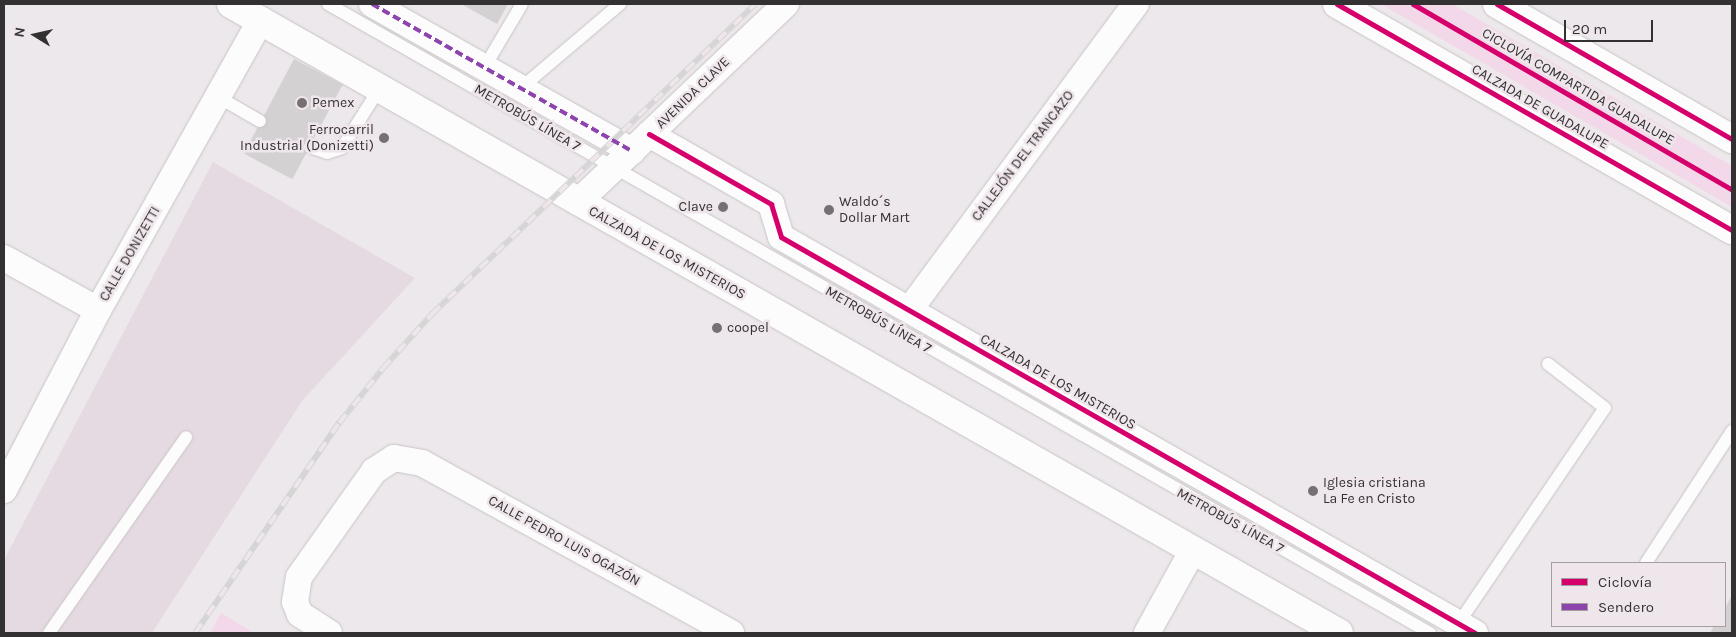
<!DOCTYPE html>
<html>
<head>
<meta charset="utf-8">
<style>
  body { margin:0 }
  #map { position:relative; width:1736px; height:637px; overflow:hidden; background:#ede8eb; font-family:Karla,sans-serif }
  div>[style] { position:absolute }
  .built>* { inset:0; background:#e5dae1 }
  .green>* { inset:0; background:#f2d8e8 }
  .building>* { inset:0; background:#d4d1d3; transform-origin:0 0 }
  .roads { filter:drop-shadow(0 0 1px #c8c4c6) drop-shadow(0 0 1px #c8c4c6) }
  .service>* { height:12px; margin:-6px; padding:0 6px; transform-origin:6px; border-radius:6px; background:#fcfcfc }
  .minor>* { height:26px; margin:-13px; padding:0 13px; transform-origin:13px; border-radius:13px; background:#fcfcfc }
  .secondary>* { height:28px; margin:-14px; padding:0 14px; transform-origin:14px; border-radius:14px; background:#fcfcfc }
  .rail>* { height:5.5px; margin-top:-2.75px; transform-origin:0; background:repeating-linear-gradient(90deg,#efe6eb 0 11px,#d6d5d6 0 22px); box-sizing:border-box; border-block:1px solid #d6d5d6 }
  .quiet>* { height:4px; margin-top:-2px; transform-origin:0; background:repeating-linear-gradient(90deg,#8e44ad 0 8px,transparent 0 12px) }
  .cycleway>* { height:5px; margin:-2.5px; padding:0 2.5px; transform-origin:2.5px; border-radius:2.5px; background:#d6006c }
  .dots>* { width:14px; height:14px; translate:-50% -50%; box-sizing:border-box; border:2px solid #efe6eb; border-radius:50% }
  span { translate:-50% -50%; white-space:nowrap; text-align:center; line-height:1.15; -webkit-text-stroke:5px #efe6eb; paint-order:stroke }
  .street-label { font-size:14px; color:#343133 }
  .poi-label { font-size:14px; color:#343133 }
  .left { translate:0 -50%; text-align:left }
  .right { translate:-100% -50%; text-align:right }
  .frame { position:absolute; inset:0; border:5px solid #343133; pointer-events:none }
  .legend { position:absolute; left:1551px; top:562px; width:175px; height:65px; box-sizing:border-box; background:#efe6eb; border:1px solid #a49ea1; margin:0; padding:6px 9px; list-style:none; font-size:15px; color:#343133 }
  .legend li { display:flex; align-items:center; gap:10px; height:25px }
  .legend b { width:25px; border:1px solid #a49ea1 }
  .north { position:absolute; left:10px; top:10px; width:50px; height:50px; -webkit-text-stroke:4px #efe6eb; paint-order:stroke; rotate:280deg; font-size:14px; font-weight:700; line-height:20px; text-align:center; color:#343133 }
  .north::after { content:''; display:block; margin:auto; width:18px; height:22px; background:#343133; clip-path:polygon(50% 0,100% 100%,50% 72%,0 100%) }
  .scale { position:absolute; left:1564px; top:20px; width:89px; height:22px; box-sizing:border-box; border:2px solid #343133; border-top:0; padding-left:6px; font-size:15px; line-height:18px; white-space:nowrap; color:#343133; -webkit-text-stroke:4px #efe6eb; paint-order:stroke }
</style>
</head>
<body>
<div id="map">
  <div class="built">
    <div style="clip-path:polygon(213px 162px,415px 278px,302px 401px,152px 633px,4px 633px,4px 560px)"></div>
  </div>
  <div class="green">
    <div style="clip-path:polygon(1381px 4px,1452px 4px,1732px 166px,1732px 207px)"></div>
    <div style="clip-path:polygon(221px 613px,254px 633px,210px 633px)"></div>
  </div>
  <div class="building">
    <div style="clip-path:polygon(461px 4px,508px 4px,497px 24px)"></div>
    <div style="left:294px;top:59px;width:55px;height:107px;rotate:28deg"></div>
    <div style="clip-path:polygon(1732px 595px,1732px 633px,1710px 633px,1714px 626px,1725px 626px,1725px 608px)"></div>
  </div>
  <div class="roads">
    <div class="service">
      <div style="left:328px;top:4px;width:1269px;rotate:29.72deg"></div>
      <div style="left:484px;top:68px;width:74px;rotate:-59.3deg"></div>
      <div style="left:521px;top:88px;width:130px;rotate:-40.3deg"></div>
      <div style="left:220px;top:98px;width:46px;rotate:29.9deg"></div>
      <div style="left:310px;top:147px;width:18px;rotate:19deg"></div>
      <div style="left:327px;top:153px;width:16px;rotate:-18deg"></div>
      <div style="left:342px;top:148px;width:70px;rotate:-57.9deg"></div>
      <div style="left:1646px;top:563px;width:158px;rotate:-56.9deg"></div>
      <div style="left:1458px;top:624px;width:261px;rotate:-55.8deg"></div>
      <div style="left:1605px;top:408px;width:72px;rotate:-142.3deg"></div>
      <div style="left:49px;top:633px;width:239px;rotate:-55deg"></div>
    </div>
    <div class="minor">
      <div style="left:372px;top:4px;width:299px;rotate:29.5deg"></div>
      <div style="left:649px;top:134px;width:141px;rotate:29.8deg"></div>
      <div style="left:771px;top:204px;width:34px;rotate:73deg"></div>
      <div style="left:781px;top:237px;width:799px;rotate:29.71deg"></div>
      <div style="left:578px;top:202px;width:287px;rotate:-43.6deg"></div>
      <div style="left:4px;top:258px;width:107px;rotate:29deg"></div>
      <div style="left:910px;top:309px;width:380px;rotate:-53.5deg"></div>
      <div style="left:4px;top:490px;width:203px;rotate:-62.4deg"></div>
      <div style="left:98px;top:310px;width:333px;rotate:-60.7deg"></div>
      <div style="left:329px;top:633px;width:35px;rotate:-147deg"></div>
      <div style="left:300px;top:614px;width:13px;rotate:-113deg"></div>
      <div style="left:295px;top:602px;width:25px;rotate:-81deg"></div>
      <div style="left:299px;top:577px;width:130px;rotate:-54.7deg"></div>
      <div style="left:374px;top:471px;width:24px;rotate:-33deg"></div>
      <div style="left:394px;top:458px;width:28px;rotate:10deg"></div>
      <div style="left:422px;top:463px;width:353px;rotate:28.8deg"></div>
      <div style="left:1147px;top:633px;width:95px;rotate:-61deg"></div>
    </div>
    <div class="secondary">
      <div style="left:231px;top:4px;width:1274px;rotate:29.58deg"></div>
      <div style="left:1337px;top:4px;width:455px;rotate:29.8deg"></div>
      <div style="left:1497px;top:4px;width:271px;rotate:29.9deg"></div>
    </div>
  </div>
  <div class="rail">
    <div style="left:195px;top:633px;width:255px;rotate:-55.6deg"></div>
    <div style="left:339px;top:423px;width:70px;rotate:-51.3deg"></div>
    <div style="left:383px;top:368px;width:73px;rotate:-47.8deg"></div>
    <div style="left:432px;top:314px;width:448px;rotate:-43.8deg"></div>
  </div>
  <div class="quiet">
    <div style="left:372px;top:4px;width:299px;rotate:29.5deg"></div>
  </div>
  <div class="cycleway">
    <div style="left:1337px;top:4px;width:455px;rotate:29.8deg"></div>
    <div style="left:1413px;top:4px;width:369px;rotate:30.2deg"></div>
    <div style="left:1497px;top:4px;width:271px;rotate:29.9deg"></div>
    <div style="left:649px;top:134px;width:141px;rotate:29.8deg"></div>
    <div style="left:771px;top:204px;width:34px;rotate:73deg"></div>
    <div style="left:781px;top:237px;width:799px;rotate:29.71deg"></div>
  </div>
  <div class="dots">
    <div style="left:302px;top:103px;background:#757173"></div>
    <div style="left:384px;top:138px;background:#757173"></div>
    <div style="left:723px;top:207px;background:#757173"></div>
    <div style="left:829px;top:210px;background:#757173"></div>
    <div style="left:717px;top:328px;background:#757173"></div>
    <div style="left:1313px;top:491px;background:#757173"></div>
  </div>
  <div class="street-label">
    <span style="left:1578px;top:87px;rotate:30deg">CICLOVÍA COMPARTIDA GUADALUPE</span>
    <span style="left:693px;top:93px;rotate:-44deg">AVENIDA CLAVE</span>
    <span style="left:1540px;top:107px;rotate:30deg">CALZADA DE GUADALUPE</span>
    <span style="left:527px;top:118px;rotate:30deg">METROBÚS LÍNEA 7</span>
    <span style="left:1023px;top:156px;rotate:-53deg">CALLEJÓN DEL TRANCAZO</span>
    <span style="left:667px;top:253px;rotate:29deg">CALZADA DE LOS MISTERIOS</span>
    <span style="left:130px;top:254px;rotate:-60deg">CALLE DONIZETTI</span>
    <span style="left:878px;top:320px;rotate:30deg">METROBÚS LÍNEA 7</span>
    <span style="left:1058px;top:382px;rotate:30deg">CALZADA DE LOS MISTERIOS</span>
    <span style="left:1230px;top:521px;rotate:29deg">METROBÚS LÍNEA 7</span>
    <span style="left:564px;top:541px;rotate:29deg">CALLE PEDRO LUIS OGAZÓN</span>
  </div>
  <div class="poi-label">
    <span class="left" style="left:312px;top:103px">Pemex</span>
    <span class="right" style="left:374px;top:138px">Ferrocarril<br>Industrial (Donizetti)</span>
    <span class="left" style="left:839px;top:210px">Waldo´s<br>Dollar Mart</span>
    <span class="right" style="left:713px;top:207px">Clave</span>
    <span class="left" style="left:727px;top:328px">coopel</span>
    <span class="left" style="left:1323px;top:491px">Iglesia cristiana<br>La Fe en Cristo</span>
  </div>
  <div class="frame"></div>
  <ul class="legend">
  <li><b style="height:6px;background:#d6006c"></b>Ciclovía</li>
  <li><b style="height:6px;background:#8e44ad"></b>Sendero</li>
  </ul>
  <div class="north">N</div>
  <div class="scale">20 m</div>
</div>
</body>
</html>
